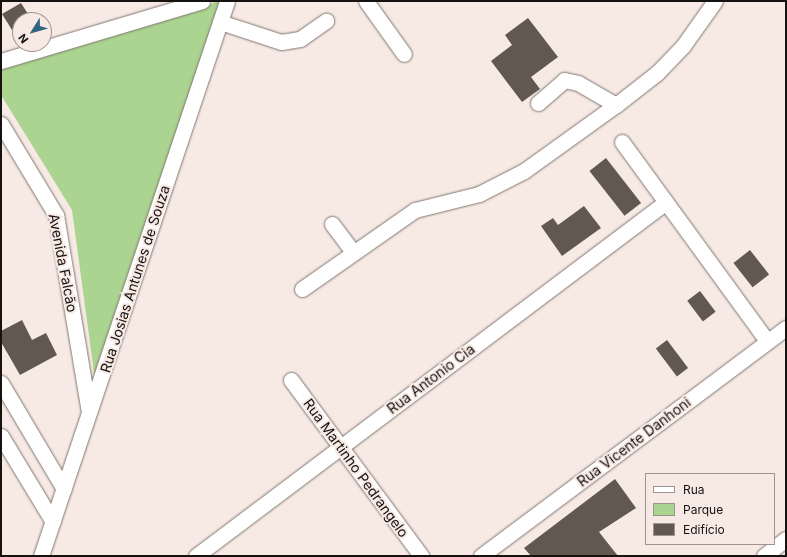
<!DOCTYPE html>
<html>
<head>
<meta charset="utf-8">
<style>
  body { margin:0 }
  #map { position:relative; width:787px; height:557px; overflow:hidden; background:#f7eae4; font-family:Inter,sans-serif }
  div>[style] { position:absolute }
  .green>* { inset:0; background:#aad490 }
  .building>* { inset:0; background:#625852; transform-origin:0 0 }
  .roads { filter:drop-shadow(0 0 1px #817670) drop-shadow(0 0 1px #817670) }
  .minor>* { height:15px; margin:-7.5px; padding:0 7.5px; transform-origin:7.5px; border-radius:7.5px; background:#fff }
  span { translate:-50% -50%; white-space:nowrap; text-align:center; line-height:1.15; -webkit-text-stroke:4px #f7eae4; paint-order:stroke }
  .street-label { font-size:14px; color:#161210 }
  .frame { position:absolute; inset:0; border:2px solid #161210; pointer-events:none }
  .legend { position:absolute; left:645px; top:473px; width:130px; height:72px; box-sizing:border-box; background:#f7eae4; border:1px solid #9d948f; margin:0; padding:5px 7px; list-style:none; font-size:12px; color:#161210 }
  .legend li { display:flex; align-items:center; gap:8px; height:20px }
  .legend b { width:20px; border:1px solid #9d948f }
  .north { position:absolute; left:12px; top:12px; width:40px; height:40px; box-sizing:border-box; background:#f7eae4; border:1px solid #9d948f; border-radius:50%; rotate:233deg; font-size:11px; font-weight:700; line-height:16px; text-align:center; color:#161210 }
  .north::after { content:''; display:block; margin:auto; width:14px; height:18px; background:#306581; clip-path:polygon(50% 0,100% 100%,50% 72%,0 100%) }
</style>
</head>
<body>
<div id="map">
  <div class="green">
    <div style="clip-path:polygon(216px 1px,223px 1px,95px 380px,72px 210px,1px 95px,1px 66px,205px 8px)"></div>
  </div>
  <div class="building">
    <div style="clip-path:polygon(21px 3px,32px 20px,20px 20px,20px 26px,12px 30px,2px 14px)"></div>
    <div style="clip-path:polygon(528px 18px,558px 57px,531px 77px,540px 89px,522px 102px,491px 61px,512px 45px,505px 35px)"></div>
    <div style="left:606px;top:158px;width:57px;height:21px;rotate:52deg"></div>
    <div style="clip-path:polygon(584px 206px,601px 228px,562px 256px,541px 226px,553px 218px,558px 225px)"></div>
    <div style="left:750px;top:250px;width:31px;height:21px;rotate:52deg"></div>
    <div style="left:700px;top:291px;width:26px;height:16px;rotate:53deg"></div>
    <div style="clip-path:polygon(22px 320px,32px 340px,46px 333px,57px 355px,20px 375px,1px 342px,1px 331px)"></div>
    <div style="left:667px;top:340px;width:35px;height:14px;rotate:53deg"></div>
    <div style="clip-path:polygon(615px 479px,636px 508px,599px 532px,618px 556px,531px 556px,524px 548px)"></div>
  </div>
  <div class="roads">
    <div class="minor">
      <div style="left:366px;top:1px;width:65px;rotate:54.4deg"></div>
      <div style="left:220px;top:22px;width:64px;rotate:18.2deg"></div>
      <div style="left:281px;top:42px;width:19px;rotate:-9deg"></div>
      <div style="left:300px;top:39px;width:32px;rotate:-35deg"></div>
      <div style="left:1px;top:61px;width:210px;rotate:-16.6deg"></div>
      <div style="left:538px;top:103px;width:35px;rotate:-41deg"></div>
      <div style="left:564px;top:80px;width:14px;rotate:12deg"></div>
      <div style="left:578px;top:83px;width:44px;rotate:30.1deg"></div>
      <div style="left:616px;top:105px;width:52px;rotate:-38deg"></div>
      <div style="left:657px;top:73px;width:37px;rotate:-46deg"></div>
      <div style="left:683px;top:46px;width:55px;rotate:-54.6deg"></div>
      <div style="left:1px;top:124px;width:106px;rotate:58.9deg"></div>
      <div style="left:56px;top:215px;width:200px;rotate:80.5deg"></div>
      <div style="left:622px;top:142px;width:246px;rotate:53.9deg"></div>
      <div style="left:332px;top:224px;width:35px;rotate:53deg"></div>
      <div style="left:302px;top:289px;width:138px;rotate:-35deg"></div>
      <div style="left:415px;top:210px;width:66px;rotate:-14deg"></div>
      <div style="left:479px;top:194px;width:51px;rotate:-27.1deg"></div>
      <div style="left:524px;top:171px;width:113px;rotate:-35.7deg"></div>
      <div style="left:291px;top:380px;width:219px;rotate:53.5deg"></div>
      <div style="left:1px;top:383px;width:123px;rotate:59.3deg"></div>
      <div style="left:1px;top:436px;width:100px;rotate:58.8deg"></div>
      <div style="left:41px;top:556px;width:585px;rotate:-71.47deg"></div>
      <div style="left:196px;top:556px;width:588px;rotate:-36.99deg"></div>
      <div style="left:481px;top:556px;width:381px;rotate:-36.8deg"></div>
      <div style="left:764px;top:556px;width:28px;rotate:-38deg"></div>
    </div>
  </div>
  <div class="street-label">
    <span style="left:63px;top:263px;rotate:79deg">Avenida Falcão</span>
    <span style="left:135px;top:279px;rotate:-72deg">Rua Josias Antunes de Souza</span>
    <span style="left:431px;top:379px;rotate:-37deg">Rua Antonio Cia</span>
    <span style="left:634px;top:442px;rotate:-37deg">Rua Vicente Danhoni</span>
    <span style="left:356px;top:468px;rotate:54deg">Rua Martinho Pedrangelo</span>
  </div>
  <div class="frame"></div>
  <ul class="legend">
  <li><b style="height:5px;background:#fff"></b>Rua</li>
  <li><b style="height:11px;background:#aad490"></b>Parque</li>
  <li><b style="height:11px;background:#625852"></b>Edifício</li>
  </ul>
  <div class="north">N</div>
</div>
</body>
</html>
